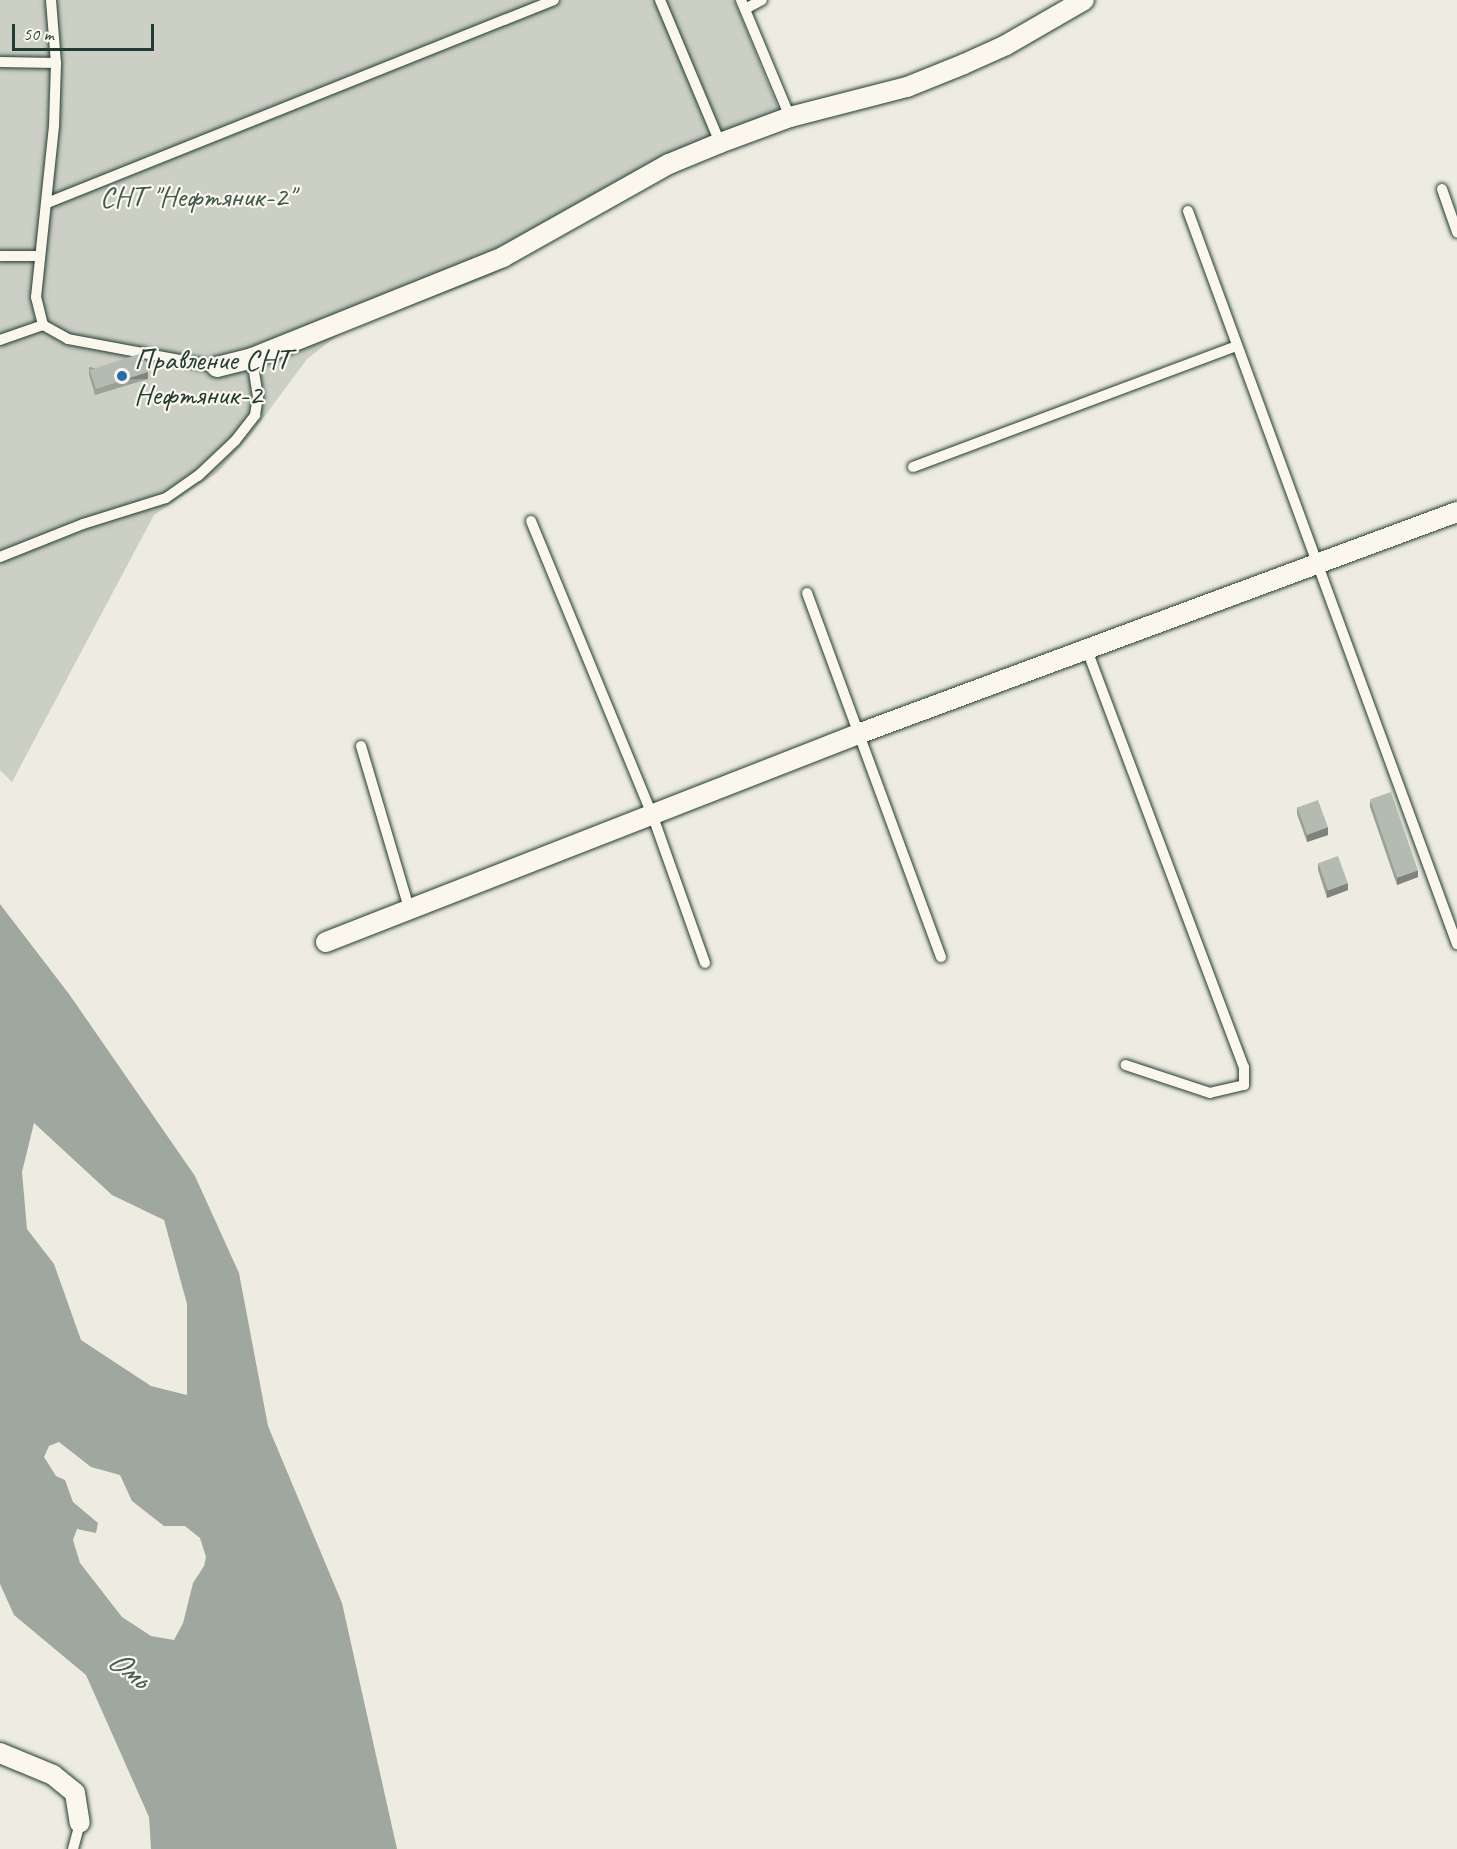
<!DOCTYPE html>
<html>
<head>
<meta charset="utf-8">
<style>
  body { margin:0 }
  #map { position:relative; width:1457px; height:1849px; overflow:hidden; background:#eeece1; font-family:Caveat,sans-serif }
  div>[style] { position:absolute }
  .green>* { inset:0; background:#cbcfc4 }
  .water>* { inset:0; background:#9fa89f }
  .roads { filter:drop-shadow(0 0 2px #1f3d34) drop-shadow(0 0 2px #1f3d34) }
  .service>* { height:10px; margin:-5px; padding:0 5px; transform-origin:5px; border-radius:5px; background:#fbf7ec }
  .minor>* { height:20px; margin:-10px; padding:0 10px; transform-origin:10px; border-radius:10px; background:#fbf7ec }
  .wall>* { inset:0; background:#9ba197 }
  .shaded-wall>* { inset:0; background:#7e837b; transform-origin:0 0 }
  .building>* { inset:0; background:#b4bbb0; transform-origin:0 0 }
  .dots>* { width:16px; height:16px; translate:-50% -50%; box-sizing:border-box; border:3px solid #fbf7ec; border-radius:50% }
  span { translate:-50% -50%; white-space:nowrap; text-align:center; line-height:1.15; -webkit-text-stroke:4.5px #fbf7ec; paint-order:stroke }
  .park-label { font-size:30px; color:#415a51 }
  .poi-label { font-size:30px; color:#1f3d34 }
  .left { translate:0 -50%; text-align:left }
  .water-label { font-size:32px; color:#455d54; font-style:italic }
  .scale { position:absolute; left:12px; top:24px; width:142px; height:27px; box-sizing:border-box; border:3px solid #1f3d34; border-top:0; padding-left:8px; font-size:18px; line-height:21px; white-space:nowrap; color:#1f3d34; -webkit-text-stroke:4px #fbf7ec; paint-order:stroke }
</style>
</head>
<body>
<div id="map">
  <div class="green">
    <div style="clip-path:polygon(0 0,734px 0,785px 125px,672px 171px,493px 275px,342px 332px,307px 359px,250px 436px,218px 472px,154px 515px,12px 782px,0 770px)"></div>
  </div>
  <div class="water">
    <div style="clip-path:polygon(evenodd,0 904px,69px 994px,195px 1176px,239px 1273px,268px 1426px,342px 1603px,397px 1849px,151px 1849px,149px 1817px,86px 1675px,14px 1615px,0 1584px,0 904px,34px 1123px,112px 1195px,164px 1220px,187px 1304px,187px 1395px,151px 1386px,81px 1340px,54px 1264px,27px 1229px,22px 1172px,34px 1123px,0 904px,59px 1442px,91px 1467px,120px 1475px,132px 1501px,164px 1526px,185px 1526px,200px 1538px,206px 1557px,204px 1566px,193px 1583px,183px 1623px,174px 1640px,151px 1636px,122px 1617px,80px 1563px,73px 1540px,77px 1529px,96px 1533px,98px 1523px,73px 1502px,65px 1480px,56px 1476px,44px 1457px,49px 1446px,59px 1442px)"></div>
  </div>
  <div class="roads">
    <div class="service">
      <div style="left:51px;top:0;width:63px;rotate:85.5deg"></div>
      <div style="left:56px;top:63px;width:63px;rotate:91.8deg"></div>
      <div style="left:54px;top:126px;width:172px;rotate:96deg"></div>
      <div style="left:36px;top:297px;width:29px;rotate:76deg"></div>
      <div style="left:43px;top:325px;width:29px;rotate:29deg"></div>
      <div style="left:68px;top:339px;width:152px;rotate:10.6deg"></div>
      <div style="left:660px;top:0;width:155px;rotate:67.2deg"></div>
      <div style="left:741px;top:0;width:127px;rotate:67.3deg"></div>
      <div style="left:745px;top:9px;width:19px;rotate:-28deg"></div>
      <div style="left:0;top:62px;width:56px;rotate:1deg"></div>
      <div style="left:1442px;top:189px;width:46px;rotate:70.8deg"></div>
      <div style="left:47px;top:203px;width:546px;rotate:-21.82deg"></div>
      <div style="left:1188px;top:211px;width:781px;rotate:69.85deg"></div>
      <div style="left:0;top:256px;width:38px"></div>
      <div style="left:0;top:340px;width:46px;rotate:-19.2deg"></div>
      <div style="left:913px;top:467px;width:345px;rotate:-20.5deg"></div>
      <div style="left:531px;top:521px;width:317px;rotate:67.6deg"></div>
      <div style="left:652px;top:814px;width:158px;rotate:70.4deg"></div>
      <div style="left:0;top:557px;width:89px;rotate:-21.7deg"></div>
      <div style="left:83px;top:524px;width:87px;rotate:-17.4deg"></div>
      <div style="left:166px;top:498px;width:39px;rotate:-35deg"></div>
      <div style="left:198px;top:476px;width:51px;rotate:-43.4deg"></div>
      <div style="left:235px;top:441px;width:33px;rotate:-52deg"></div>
      <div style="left:255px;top:415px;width:18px;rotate:-81deg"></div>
      <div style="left:258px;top:397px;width:39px;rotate:-99deg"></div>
      <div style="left:807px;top:593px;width:388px;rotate:69.8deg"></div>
      <div style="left:1087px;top:650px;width:446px;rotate:69.4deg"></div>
      <div style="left:1244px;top:1067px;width:18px;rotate:90deg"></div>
      <div style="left:1244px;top:1085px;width:35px;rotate:167deg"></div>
      <div style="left:1210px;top:1093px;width:89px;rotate:-161.6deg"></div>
      <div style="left:361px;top:746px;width:169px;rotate:73.5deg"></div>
      <div style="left:73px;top:1849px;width:27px;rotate:-75deg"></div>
    </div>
    <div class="minor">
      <div style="left:217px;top:367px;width:36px;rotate:-14deg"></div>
      <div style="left:252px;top:358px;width:271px;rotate:-21.9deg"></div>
      <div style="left:503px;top:257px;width:190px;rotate:-29.3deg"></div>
      <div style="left:669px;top:164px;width:55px;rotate:-22.4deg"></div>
      <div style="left:720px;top:143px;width:75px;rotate:-20.4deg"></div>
      <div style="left:790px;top:117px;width:121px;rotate:-14.4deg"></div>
      <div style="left:907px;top:87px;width:61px;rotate:-22deg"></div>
      <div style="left:964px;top:64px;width:46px;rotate:-24.3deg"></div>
      <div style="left:1006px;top:45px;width:90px;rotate:-30deg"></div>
      <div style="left:326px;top:942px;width:571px;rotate:-21.35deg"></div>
      <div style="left:858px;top:734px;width:639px;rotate:-20.34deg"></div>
      <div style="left:0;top:1753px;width:57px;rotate:22.5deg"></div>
      <div style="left:53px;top:1775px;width:28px;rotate:39deg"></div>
      <div style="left:75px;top:1793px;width:30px;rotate:81deg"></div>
    </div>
  </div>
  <div class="wall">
    <div style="clip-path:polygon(89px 367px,148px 379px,95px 395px,89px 374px)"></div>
    <div style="clip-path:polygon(1370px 800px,1418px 877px,1397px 885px,1370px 807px)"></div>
    <div style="clip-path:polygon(1297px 807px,1328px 835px,1307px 842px,1297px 814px)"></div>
    <div style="clip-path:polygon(1318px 863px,1348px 890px,1327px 898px,1318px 870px)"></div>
  </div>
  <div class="shaded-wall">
    <div style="left:148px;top:372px;width:7px;height:55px;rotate:90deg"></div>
    <div style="clip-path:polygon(1328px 827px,1328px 835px,1307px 842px,1307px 835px)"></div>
    <div style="clip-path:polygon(1418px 870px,1418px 877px,1397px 885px,1397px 877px)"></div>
    <div style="clip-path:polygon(1348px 883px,1348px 890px,1327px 898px,1327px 890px)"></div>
  </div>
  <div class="building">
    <div style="left:142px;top:353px;width:20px;height:55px;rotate:72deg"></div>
    <div style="left:1391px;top:792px;width:83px;height:22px;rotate:71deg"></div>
    <div style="left:1318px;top:800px;width:29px;height:22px;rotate:70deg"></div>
    <div style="left:1338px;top:856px;width:29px;height:21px;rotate:70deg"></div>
  </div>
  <div class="dots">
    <div style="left:122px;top:376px;background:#1f6fb2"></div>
  </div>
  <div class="park-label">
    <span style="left:197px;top:196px">СНТ "Нефтяник-2"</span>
  </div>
  <div class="poi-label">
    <span class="left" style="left:134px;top:376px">Правление СНТ<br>Нефтяник-2</span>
  </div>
  <div class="water-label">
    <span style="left:128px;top:1669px;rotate:37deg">Омь</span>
  </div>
  <div class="scale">50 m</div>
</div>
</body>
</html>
